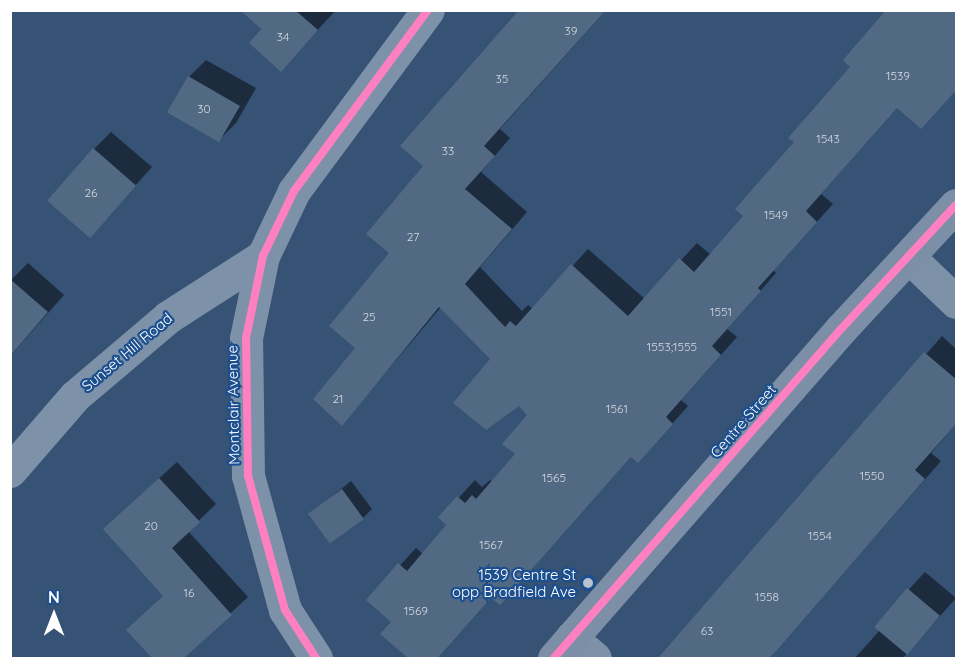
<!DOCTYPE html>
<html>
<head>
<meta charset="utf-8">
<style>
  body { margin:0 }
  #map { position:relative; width:967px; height:669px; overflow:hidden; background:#365274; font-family:Quicksand,sans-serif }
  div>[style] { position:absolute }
  .shadow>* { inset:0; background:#0007 }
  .building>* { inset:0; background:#526984; transform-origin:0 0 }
  .minor>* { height:33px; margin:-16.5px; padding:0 16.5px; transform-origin:16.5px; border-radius:16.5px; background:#7d92a8 }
  .major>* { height:33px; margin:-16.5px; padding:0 16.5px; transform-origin:16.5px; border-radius:16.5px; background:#7d8ea7 }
  .cycleway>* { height:8px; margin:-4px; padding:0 4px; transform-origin:4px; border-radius:4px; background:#ff80c0 }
  .dots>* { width:16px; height:16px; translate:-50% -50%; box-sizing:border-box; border:3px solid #1b4f8f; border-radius:50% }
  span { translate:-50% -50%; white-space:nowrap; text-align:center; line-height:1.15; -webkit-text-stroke:4.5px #1b4f8f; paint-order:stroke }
  .number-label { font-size:12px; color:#d4dae0 }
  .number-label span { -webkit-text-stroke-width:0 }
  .street-label { font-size:15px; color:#fff }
  .poi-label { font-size:15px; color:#fff }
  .right { translate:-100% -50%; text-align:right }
  .frame { position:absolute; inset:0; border:12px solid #fff; pointer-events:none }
  .north { position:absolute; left:24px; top:585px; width:60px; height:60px; -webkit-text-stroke:4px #1b4f8f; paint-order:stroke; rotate:0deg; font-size:16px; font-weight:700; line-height:24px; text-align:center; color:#fff }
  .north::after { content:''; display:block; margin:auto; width:21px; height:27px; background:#fff; clip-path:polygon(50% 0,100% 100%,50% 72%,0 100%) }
</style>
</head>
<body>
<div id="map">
  <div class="shadow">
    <div style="clip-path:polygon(251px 10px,336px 10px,281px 70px)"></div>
    <div style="clip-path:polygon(522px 10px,606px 10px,500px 129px,510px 138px,481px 172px,527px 212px,480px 267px,522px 311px,528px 305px,533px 309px,588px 249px,645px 299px,697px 243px,711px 255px,898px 106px,821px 194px,833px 204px,773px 270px,776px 273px,727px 329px,737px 337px,681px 400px,688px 406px,654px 444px,632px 456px,500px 603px,492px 597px,438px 658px,411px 658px,383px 633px,393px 622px,368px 600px,416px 548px,423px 554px,449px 525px,441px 517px,475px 480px,482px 487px,490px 480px,493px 483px,517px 454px,529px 415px,492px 359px,441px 307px,342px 424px,357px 347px,425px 166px)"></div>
    <div style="clip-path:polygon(206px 60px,256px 88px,236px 123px,219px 140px,189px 77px)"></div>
    <div style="clip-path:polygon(111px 132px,152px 167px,89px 237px,94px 149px)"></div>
    <div style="clip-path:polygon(28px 263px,64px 295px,10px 356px,11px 280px)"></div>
    <div style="clip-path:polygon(942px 336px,956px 349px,956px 424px,931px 453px,941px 461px,769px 658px,665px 658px,662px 656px)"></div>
    <div style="clip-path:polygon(177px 462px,216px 504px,188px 531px,248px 597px,182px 658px,154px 658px,128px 630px,165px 595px,122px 512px)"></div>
    <div style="clip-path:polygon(351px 481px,372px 509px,363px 518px,310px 514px)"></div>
    <div style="clip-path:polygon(925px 572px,956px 598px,903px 658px,855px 658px,880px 630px,875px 626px)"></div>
  </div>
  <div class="building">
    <div style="clip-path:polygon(240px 10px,295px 10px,318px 30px,281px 72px,249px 43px,261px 29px)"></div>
    <div style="clip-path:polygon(519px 10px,606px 10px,484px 146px,495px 156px,465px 189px,512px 229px,465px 284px,505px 327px,510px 321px,516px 326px,571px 264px,628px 316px,679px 258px,694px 272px,743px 216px,735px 209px,794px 142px,788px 138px,850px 67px,843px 60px,886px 10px,957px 10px,957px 89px,921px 129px,897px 108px,806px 211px,817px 222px,758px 288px,761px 291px,712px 346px,721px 355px,666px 417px,673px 424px,638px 463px,631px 457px,500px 605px,491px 598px,438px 658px,408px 658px,380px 634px,391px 622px,366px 600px,398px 563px,407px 571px,446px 525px,438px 517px,457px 496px,465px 503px,472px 495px,476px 499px,515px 454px,502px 444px,527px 415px,519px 406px,486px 430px,453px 403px,490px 359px,439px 307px,342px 426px,313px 399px,355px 348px,329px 326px,389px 253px,366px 234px,423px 166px,400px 146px)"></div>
    <div style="left:188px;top:76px;width:60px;height:42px;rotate:30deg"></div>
    <div style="left:93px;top:148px;width:57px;height:70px;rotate:41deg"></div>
    <div style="clip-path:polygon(10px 279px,48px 312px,10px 356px)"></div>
    <div style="clip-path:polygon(924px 352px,957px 380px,957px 423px,915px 470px,925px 479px,777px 650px,769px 658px,658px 658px)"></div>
    <div style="clip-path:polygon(159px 478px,200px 522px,172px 548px,232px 615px,184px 658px,152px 658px,126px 630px,163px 596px,103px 529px)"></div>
    <div style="left:342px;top:489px;width:37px;height:42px;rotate:54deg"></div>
    <div style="left:907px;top:588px;width:43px;height:51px;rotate:40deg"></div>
  </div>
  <div class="minor">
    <div style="left:910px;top:258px;width:64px;rotate:43.7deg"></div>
    <div style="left:10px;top:471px;width:99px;rotate:-49.1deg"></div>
    <div style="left:75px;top:396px;width:122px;rotate:-40.3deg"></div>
    <div style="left:168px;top:317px;width:113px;rotate:-32.7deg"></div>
    <div style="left:571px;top:638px;width:31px;rotate:40deg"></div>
    <div style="left:316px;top:658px;width:57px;rotate:-122.9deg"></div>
    <div style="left:285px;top:610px;width:139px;rotate:-105.4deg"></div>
    <div style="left:248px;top:476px;width:138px;rotate:-90.8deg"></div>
    <div style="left:246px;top:338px;width:84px;rotate:-78.3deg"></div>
    <div style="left:263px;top:256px;width:72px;rotate:-64.5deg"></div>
    <div style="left:294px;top:191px;width:225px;rotate:-53.5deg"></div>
  </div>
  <div class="major">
    <div style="left:554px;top:658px;width:437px;rotate:-48.9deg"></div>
    <div style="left:841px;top:329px;width:169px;rotate:-47.2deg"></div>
  </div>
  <div class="cycleway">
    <div style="left:316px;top:658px;width:57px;rotate:-122.9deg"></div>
    <div style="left:285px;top:610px;width:139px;rotate:-105.4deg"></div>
    <div style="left:248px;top:476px;width:138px;rotate:-90.8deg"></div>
    <div style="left:246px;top:338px;width:84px;rotate:-78.3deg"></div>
    <div style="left:263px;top:256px;width:72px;rotate:-64.5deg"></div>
    <div style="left:294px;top:191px;width:225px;rotate:-53.5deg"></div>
    <div style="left:554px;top:658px;width:437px;rotate:-48.9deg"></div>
    <div style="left:841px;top:329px;width:169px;rotate:-47.2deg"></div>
  </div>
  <div class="dots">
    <div style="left:588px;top:583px;background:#b9c2ce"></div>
  </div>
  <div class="number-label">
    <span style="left:571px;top:31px">39</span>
    <span style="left:283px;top:37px">34</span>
    <span style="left:898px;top:76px">1539</span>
    <span style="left:502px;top:79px">35</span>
    <span style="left:204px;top:109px">30</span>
    <span style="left:828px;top:139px">1543</span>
    <span style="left:448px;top:151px">33</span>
    <span style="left:91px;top:193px">26</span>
    <span style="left:776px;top:215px">1549</span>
    <span style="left:413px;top:237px">27</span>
    <span style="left:721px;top:312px">1551</span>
    <span style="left:369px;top:317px">25</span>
    <span style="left:672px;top:347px">1553;1555</span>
    <span style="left:338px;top:399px">21</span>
    <span style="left:617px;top:409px">1561</span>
    <span style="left:872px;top:476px">1550</span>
    <span style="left:554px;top:478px">1565</span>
    <span style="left:151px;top:526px">20</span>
    <span style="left:820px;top:536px">1554</span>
    <span style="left:491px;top:545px">1567</span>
    <span style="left:189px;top:593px">16</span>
    <span style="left:767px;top:597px">1558</span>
    <span style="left:416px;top:611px">1569</span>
    <span style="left:707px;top:631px">63</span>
  </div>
  <div class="street-label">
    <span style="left:127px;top:352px;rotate:-40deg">Sunset Hill Road</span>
    <span style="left:233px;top:405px;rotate:-91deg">Montclair Avenue</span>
    <span style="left:743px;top:421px;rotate:-49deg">Centre Street</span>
  </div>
  <div class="poi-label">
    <span class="right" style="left:576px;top:583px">1539 Centre St<br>opp Bradfield Ave</span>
  </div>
  <div class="frame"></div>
  <div class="north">N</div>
</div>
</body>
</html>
